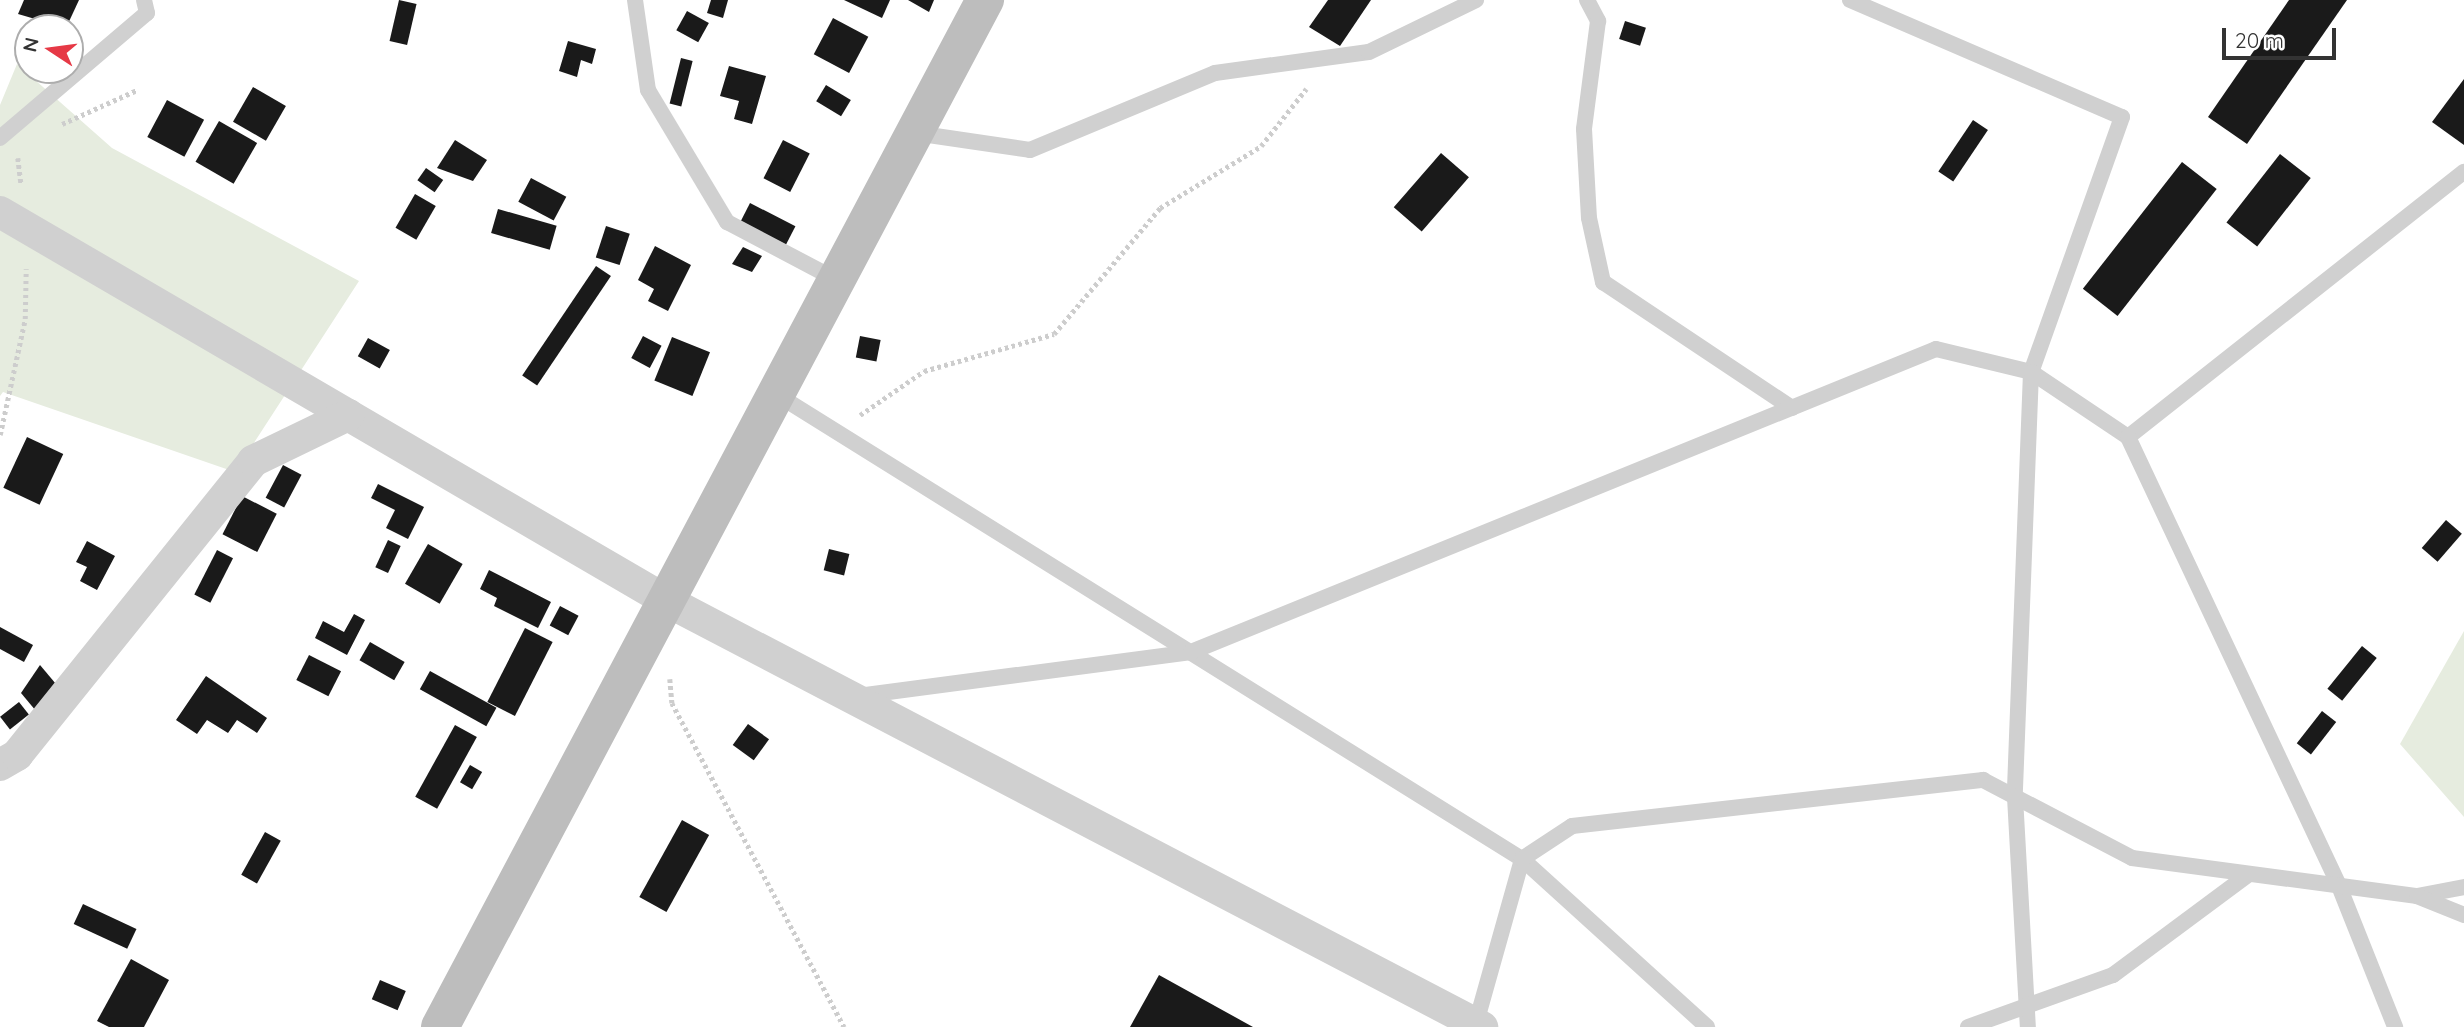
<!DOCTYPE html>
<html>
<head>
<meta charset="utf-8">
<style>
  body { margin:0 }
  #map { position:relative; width:2464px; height:1027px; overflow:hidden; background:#fff; font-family:Quicksand,sans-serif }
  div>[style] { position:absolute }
  .green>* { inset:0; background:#e6ecdf }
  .building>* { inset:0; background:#1a1a1a; transform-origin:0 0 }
  .path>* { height:4.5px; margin-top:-2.25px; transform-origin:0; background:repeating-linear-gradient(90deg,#cdcdcd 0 3.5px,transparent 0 7px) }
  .service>* { height:16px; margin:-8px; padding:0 8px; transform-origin:8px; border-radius:8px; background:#d0d0d0 }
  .minor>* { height:32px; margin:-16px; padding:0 16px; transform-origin:16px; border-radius:16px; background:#d0d0d0 }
  .secondary>* { height:38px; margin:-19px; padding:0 19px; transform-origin:19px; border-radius:19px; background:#bdbdbd }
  span { translate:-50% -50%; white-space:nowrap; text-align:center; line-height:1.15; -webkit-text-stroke:7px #fff; paint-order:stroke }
  .north { position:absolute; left:14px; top:14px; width:70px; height:70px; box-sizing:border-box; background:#fff; border:2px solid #adadad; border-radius:50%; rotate:283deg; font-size:19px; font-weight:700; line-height:28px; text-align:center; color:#333 }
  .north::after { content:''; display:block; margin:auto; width:24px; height:32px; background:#e63946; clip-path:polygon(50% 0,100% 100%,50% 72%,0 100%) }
  .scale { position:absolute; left:2222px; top:28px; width:114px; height:32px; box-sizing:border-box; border:4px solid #333; border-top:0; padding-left:9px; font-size:21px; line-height:24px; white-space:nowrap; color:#333; -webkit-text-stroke:5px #fff; paint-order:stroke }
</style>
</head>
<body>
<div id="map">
  <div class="green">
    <div style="clip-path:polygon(17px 64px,112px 148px,359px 281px,235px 472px,3px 392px,0 396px,0 105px)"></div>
    <div style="clip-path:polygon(2464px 631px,2464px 817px,2400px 744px)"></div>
  </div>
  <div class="building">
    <div style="clip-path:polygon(24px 0,79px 0,66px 28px,18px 14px)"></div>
    <div style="left:399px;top:0;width:18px;height:42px;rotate:13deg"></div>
    <div style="clip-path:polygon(711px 0,728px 0,723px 18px,707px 13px)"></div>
    <div style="clip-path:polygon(844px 0,890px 0,882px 18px)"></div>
    <div style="clip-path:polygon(908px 0,934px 0,929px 12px)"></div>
    <div style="clip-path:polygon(1328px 0,1371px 0,1340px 46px,1309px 27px)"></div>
    <div style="clip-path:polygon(2289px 0,2347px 0,2247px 144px,2208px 117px)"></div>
    <div style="left:687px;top:11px;width:25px;height:22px;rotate:29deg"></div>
    <div style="left:833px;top:18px;width:40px;height:41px;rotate:28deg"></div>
    <div style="left:1625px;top:21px;width:22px;height:19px;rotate:18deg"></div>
    <div style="clip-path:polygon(568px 41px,596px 49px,592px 64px,581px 60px,577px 77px,559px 71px)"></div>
    <div style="left:681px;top:58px;width:12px;height:47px;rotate:14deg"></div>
    <div style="clip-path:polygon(729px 66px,766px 76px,752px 124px,734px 119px,739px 101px,720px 96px)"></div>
    <div style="clip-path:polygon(2464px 79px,2464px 145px,2432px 122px)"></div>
    <div style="left:826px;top:85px;width:29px;height:19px;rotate:31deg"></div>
    <div style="left:253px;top:87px;width:38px;height:40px;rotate:30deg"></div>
    <div style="left:167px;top:100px;width:42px;height:42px;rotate:28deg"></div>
    <div style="left:1973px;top:120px;width:18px;height:62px;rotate:34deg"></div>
    <div style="left:219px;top:121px;width:44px;height:47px;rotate:30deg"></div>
    <div style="clip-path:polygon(455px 140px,487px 160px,473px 181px,437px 168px)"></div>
    <div style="left:783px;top:140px;width:30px;height:43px;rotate:27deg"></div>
    <div style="left:1441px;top:153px;width:37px;height:72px;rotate:41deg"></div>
    <div style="left:2280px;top:154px;width:39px;height:87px;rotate:38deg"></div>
    <div style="left:2182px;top:162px;width:44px;height:161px;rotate:38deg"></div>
    <div style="left:426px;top:168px;width:21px;height:15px;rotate:35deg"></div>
    <div style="left:531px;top:178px;width:40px;height:27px;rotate:28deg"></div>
    <div style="left:415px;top:194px;width:24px;height:39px;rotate:30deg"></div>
    <div style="left:750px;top:203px;width:51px;height:21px;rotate:27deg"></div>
    <div style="left:498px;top:209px;width:61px;height:25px;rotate:16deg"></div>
    <div style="left:606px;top:226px;width:25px;height:33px;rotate:18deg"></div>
    <div style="clip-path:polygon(655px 246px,691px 265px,668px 311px,648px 301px,654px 289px,638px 280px)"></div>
    <div style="clip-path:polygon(743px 247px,762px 256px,752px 272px,732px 264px)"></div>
    <div style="left:596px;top:266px;width:18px;height:132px;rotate:34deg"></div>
    <div style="left:643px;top:336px;width:21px;height:25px;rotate:28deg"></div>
    <div style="left:860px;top:336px;width:21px;height:22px;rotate:11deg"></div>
    <div style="left:672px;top:337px;width:41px;height:47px;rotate:22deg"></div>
    <div style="left:368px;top:338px;width:25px;height:21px;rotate:29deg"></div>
    <div style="left:27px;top:437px;width:40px;height:56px;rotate:25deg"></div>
    <div style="left:283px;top:465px;width:21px;height:37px;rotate:28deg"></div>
    <div style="clip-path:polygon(378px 484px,424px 507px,408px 539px,386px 528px,395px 510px,371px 498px)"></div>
    <div style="left:242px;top:496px;width:39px;height:43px;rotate:27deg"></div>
    <div style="left:2446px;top:520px;width:21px;height:37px;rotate:41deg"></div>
    <div style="left:388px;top:540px;width:14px;height:30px;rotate:25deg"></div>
    <div style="clip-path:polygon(87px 541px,115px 556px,97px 590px,80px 581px,87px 567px,76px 562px)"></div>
    <div style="left:428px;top:544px;width:40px;height:46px;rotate:30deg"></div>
    <div style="left:829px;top:549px;width:21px;height:22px;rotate:14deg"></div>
    <div style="left:217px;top:550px;width:18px;height:50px;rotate:27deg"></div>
    <div style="clip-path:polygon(489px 570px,551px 602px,538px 628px,494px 606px,497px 598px,480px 589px)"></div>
    <div style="left:560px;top:606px;width:21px;height:22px;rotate:28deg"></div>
    <div style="clip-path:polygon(354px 614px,365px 620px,347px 655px,315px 638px,323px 621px,344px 632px)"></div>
    <div style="clip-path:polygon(0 627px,33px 645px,24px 662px,0 649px)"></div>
    <div style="left:525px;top:628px;width:31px;height:83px;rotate:27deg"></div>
    <div style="left:370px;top:642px;width:40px;height:21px;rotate:30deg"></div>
    <div style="left:2362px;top:646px;width:19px;height:55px;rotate:39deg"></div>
    <div style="left:309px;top:655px;width:36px;height:28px;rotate:27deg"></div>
    <div style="clip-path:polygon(40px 665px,61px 690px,36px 711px,21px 693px)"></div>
    <div style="left:430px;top:671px;width:76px;height:21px;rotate:29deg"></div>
    <div style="clip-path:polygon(206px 676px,267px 718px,257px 733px,237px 720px,228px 733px,207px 720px,197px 734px,176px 720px)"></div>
    <div style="left:19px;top:702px;width:16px;height:24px;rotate:52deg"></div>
    <div style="left:2322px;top:711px;width:18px;height:41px;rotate:38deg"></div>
    <div style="left:748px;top:724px;width:26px;height:26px;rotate:36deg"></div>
    <div style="left:455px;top:725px;width:25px;height:82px;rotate:29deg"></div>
    <div style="left:470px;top:765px;width:14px;height:20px;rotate:30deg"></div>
    <div style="left:682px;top:820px;width:31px;height:88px;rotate:29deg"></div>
    <div style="left:265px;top:832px;width:18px;height:49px;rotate:29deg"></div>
    <div style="left:83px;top:904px;width:59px;height:22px;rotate:25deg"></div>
    <div style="clip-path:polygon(131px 959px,169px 980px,144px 1027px,109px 1027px,97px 1021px)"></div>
    <div style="clip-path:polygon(1159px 975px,1253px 1027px,1130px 1027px)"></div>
    <div style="left:380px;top:980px;width:28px;height:21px;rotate:23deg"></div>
  </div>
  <div class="path">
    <div style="left:62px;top:124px;width:82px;rotate:-24.4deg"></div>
    <div style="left:18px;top:158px;width:26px;rotate:83deg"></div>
    <div style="left:860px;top:415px;width:78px;rotate:-34.5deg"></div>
    <div style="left:924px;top:371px;width:135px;rotate:-15.9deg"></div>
    <div style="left:1054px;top:334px;width:165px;rotate:-49.9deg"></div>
    <div style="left:1160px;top:208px;width:119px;rotate:-31.5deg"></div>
    <div style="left:1261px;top:146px;width:73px;rotate:-51.7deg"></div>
    <div style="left:0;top:435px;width:119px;rotate:-77.8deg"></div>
    <div style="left:25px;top:319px;width:50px;rotate:-88.9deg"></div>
    <div style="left:670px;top:679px;width:24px;rotate:85deg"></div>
    <div style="left:672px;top:703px;width:367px;rotate:62deg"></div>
  </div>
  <div class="service">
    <div style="left:635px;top:0;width:91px;rotate:81.8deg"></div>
    <div style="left:648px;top:90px;width:154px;rotate:59.1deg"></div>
    <div style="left:727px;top:222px;width:124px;rotate:27.8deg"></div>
    <div style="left:1587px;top:0;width:24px;rotate:62deg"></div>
    <div style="left:1598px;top:21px;width:109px;rotate:97.4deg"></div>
    <div style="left:1584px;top:129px;width:89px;rotate:86.8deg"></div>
    <div style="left:1589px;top:218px;width:66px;rotate:77.7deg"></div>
    <div style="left:1603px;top:282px;width:227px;rotate:33.7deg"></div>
    <div style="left:1850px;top:0;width:296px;rotate:23.3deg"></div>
    <div style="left:2122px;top:117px;width:271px;rotate:109.6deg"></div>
    <div style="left:2031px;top:372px;width:425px;rotate:92.2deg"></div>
    <div style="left:2015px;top:797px;width:230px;rotate:86.8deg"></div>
    <div style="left:915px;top:133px;width:116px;rotate:8.4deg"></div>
    <div style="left:1030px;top:150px;width:200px;rotate:-22.6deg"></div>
    <div style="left:1215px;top:73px;width:155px;rotate:-7.8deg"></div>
    <div style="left:1369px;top:52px;width:119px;rotate:-25.9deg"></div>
    <div style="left:0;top:138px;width:193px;rotate:-40.4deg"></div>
    <div style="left:147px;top:13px;width:13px;rotate:-103deg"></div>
    <div style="left:776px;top:394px;width:879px;rotate:31.94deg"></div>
    <div style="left:1522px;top:859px;width:250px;rotate:42.2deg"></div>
    <div style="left:2128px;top:437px;width:428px;rotate:-38.3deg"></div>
    <div style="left:858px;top:696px;width:336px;rotate:-7.5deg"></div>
    <div style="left:1191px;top:652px;width:804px;rotate:-22.13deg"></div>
    <div style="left:1936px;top:349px;width:98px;rotate:13.6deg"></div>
    <div style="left:2031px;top:372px;width:117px;rotate:33.8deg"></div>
    <div style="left:2128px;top:437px;width:496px;rotate:64.8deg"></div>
    <div style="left:2339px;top:886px;width:152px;rotate:68.3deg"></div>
    <div style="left:2417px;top:896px;width:48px;rotate:-10.8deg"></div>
    <div style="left:1476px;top:1023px;width:170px;rotate:-74.3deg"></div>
    <div style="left:1522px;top:859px;width:60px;rotate:-33.4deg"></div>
    <div style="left:1572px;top:826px;width:414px;rotate:-6.4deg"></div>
    <div style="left:1983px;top:780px;width:168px;rotate:27.6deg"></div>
    <div style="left:2132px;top:858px;width:288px;rotate:7.6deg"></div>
    <div style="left:2417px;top:896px;width:51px;rotate:22deg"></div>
    <div style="left:1968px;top:1027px;width:154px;rotate:-19.7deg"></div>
    <div style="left:2113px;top:975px;width:169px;rotate:-36.6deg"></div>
  </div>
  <div class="minor">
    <div style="left:0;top:212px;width:772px;rotate:30.25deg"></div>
    <div style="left:667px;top:601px;width:920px;rotate:27.6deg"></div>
    <div style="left:0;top:765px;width:20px;rotate:-30deg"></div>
    <div style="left:17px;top:755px;width:377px;rotate:-51.2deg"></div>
    <div style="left:253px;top:461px;width:106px;rotate:-25.8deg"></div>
  </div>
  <div class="secondary">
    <div style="left:440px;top:1027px;width:1163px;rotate:-62.05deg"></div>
  </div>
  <div class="north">N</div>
  <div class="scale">20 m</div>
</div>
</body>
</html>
